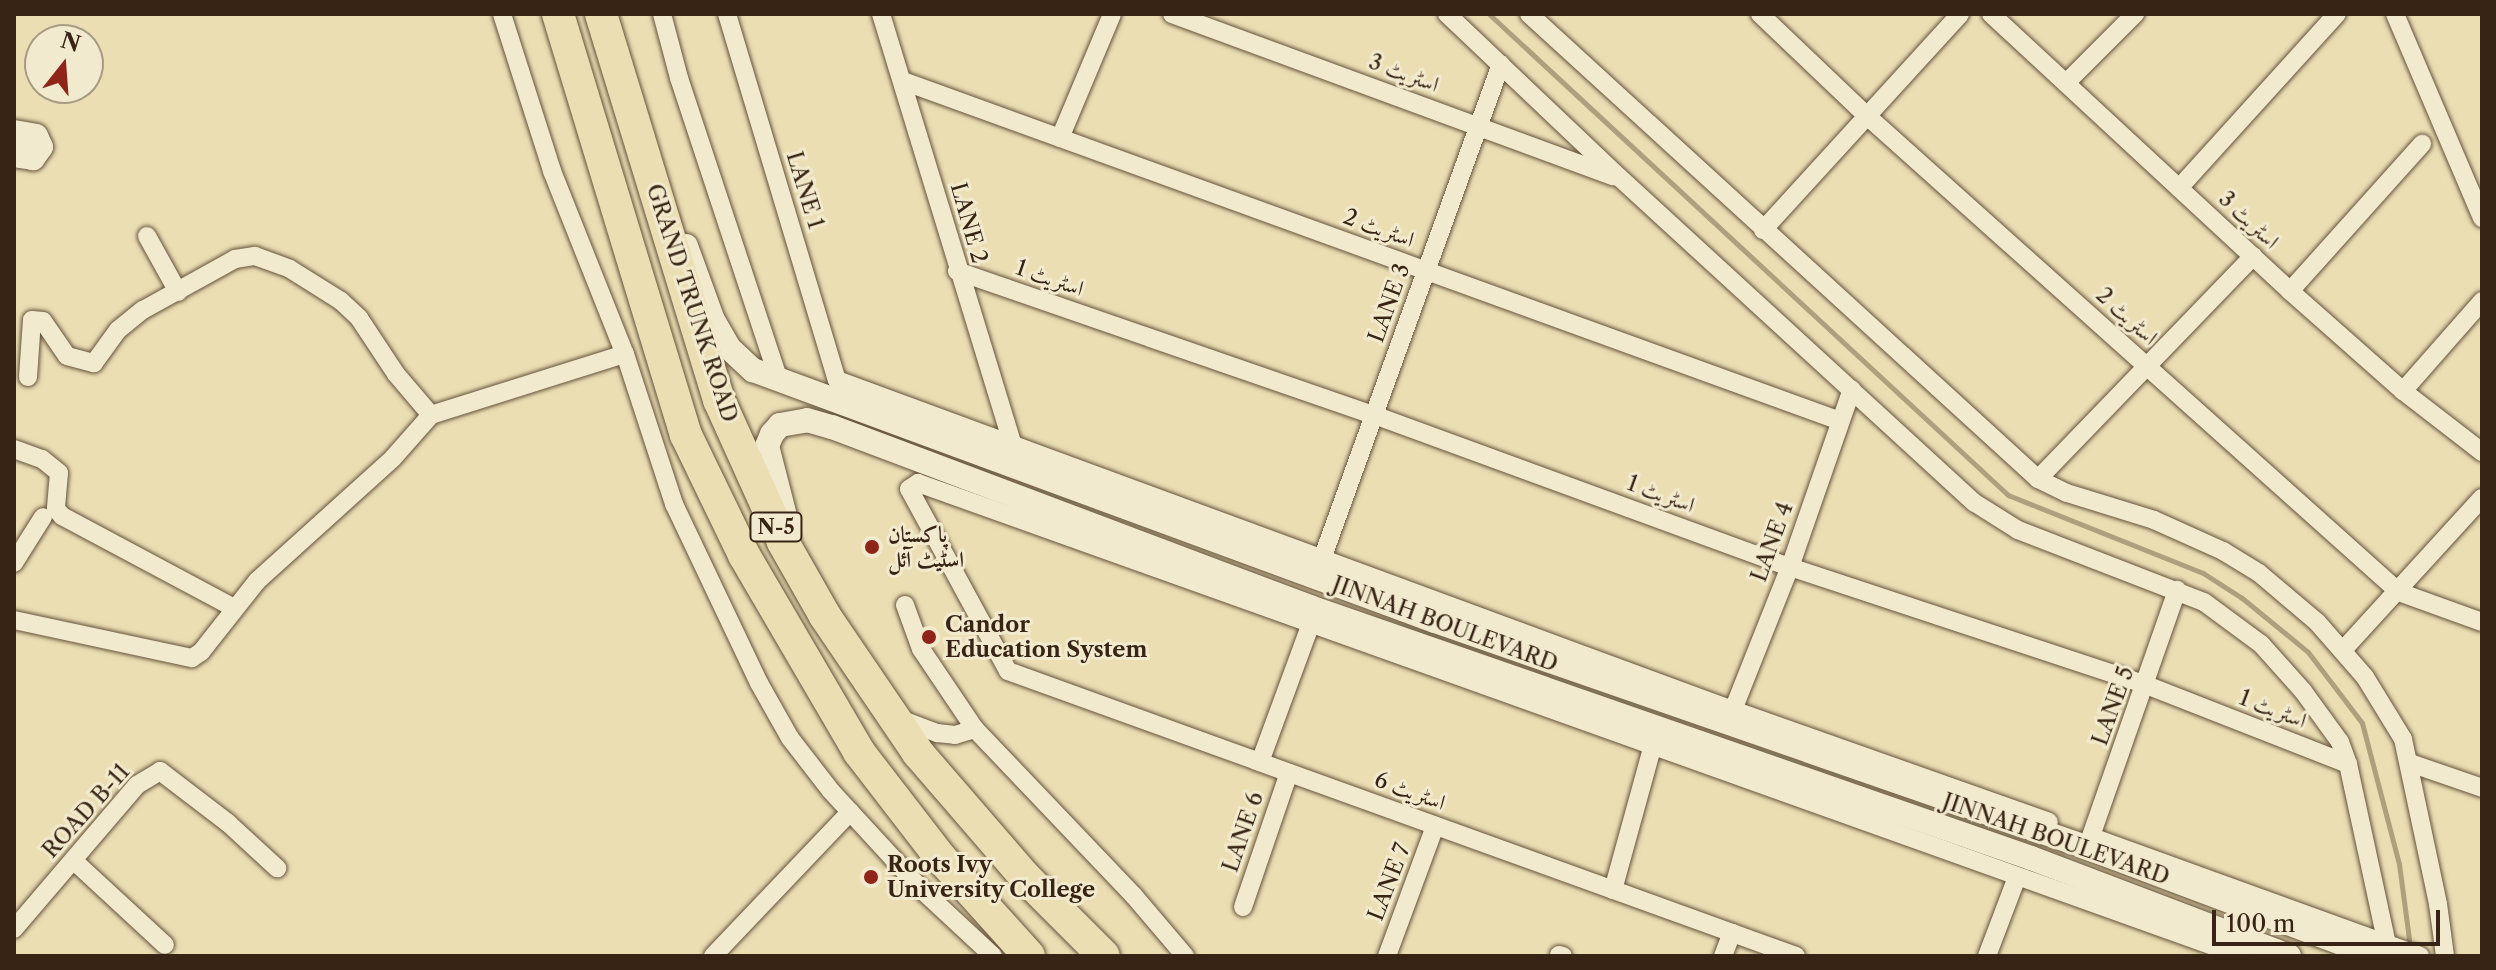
<!DOCTYPE html>
<html>
<head>
<meta charset="utf-8">
<style>
  body { margin:0 }
  #map { position:relative; width:2496px; height:970px; overflow:hidden; background:#ebdeb3; font-family:"Libre Caslon Text",Amiri,serif }
  div>[style] { position:absolute }
  .stream>* { height:5px; margin:-2.5px; padding:0 2.5px; transform-origin:2.5px; border-radius:2.5px; background:#ae9f7d }
  .roads { filter:drop-shadow(0 0 2px #64523c) drop-shadow(0 0 2px #64523c) }
  .street>* { height:18px; margin:-9px; padding:0 9px; transform-origin:9px; border-radius:9px; background:#f2eace }
  .secondary>* { height:24px; margin:-12px; padding:0 12px; transform-origin:12px; border-radius:12px; background:#f2eace }
  .highway>* { height:32px; margin:-16px; padding:0 16px; transform-origin:16px; border-radius:16px; background:#ebdeb3 }
  .dots>* { width:22px; height:22px; translate:-50% -50%; box-sizing:border-box; border:4px solid #f2eace; border-radius:50% }
  span { translate:-50% -50%; white-space:nowrap; text-align:center; line-height:1.15; -webkit-text-stroke:6px #f2eace; paint-order:stroke }
  .shield-label span { padding:2px 6px; background:#f2eace; border:2px solid; border-radius:6px; -webkit-text-stroke-width:0 }
  .shield-label { font-size:20px; color:#372414; font-weight:700 }
  .street-label { font-size:22px; color:#372414 }
  .poi-label { font-size:22px; color:#372414; font-weight:700 }
  .left { translate:0 -50%; text-align:left }
  .frame { position:absolute; inset:0; border:16px solid #372414; pointer-events:none }
  .north { position:absolute; left:24px; top:24px; width:80px; height:80px; box-sizing:border-box; background:#f2eace; border:2px solid #a79b84; border-radius:50%; rotate:17deg; font-size:22px; font-weight:700; line-height:32px; text-align:center; color:#372414 }
  .north::after { content:''; display:block; margin:auto; width:28px; height:36px; background:#8f2418; clip-path:polygon(50% 0,100% 100%,50% 72%,0 100%) }
  .scale { position:absolute; left:2212px; top:910px; width:228px; height:36px; box-sizing:border-box; border:4px solid #372414; border-top:0; padding-left:10px; font-size:24px; line-height:28px; white-space:nowrap; color:#372414; -webkit-text-stroke:6px #f2eace; paint-order:stroke }
</style>
</head>
<body>
<div id="map">
  <div class="stream">
    <div style="left:1489px;top:14px;width:708px;rotate:42.82deg"></div>
    <div style="left:2008px;top:495px;width:210px;rotate:21.8deg"></div>
    <div style="left:2203px;top:573px;width:46px;rotate:32.7deg"></div>
    <div style="left:2242px;top:598px;width:85px;rotate:39.3deg"></div>
    <div style="left:2308px;top:652px;width:89px;rotate:52.7deg"></div>
    <div style="left:2362px;top:723px;width:146px;rotate:75.3deg"></div>
    <div style="left:2399px;top:864px;width:76px;rotate:82.4deg"></div>
  </div>
  <div class="roads">
    <div class="street">
      <div style="left:502px;top:14px;width:165px;rotate:72.3deg"></div>
      <div style="left:552px;top:171px;width:197px;rotate:68.3deg"></div>
      <div style="left:625px;top:354px;width:158px;rotate:71.9deg"></div>
      <div style="left:674px;top:504px;width:198px;rotate:64.6deg"></div>
      <div style="left:759px;top:683px;width:63px;rotate:60.6deg"></div>
      <div style="left:790px;top:738px;width:67px;rotate:52.3deg"></div>
      <div style="left:831px;top:791px;width:134px;rotate:47.4deg"></div>
      <div style="left:922px;top:890px;width:97px;rotate:42.9deg"></div>
      <div style="left:662px;top:14px;width:66px;rotate:75.1deg"></div>
      <div style="left:679px;top:78px;width:319px;rotate:71.7deg"></div>
      <div style="left:727px;top:14px;width:382px;rotate:73.3deg"></div>
      <div style="left:837px;top:380px;width:955px;rotate:20.22deg"></div>
      <div style="left:1733px;top:710px;width:335px;rotate:19.5deg"></div>
      <div style="left:881px;top:14px;width:451px;rotate:73deg"></div>
      <div style="left:1172px;top:14px;width:470px;rotate:20.2deg"></div>
      <div style="left:1447px;top:14px;width:238px;rotate:43.5deg"></div>
      <div style="left:1620px;top:178px;width:481px;rotate:42.5deg"></div>
      <div style="left:1975px;top:503px;width:51px;rotate:32.1deg"></div>
      <div style="left:2018px;top:530px;width:199px;rotate:21.2deg"></div>
      <div style="left:2204px;top:602px;width:71px;rotate:36.4deg"></div>
      <div style="left:2261px;top:644px;width:63px;rotate:48.2deg"></div>
      <div style="left:2303px;top:691px;width:63px;rotate:54deg"></div>
      <div style="left:2340px;top:742px;width:23px;rotate:70deg"></div>
      <div style="left:2348px;top:764px;width:193px;rotate:77.8deg"></div>
      <div style="left:1529px;top:14px;width:689px;rotate:42.41deg"></div>
      <div style="left:2038px;top:479px;width:32px;rotate:26deg"></div>
      <div style="left:2067px;top:493px;width:91px;rotate:17.2deg"></div>
      <div style="left:2154px;top:520px;width:76px;rotate:24.2deg"></div>
      <div style="left:2223px;top:551px;width:42px;rotate:31.4deg"></div>
      <div style="left:2259px;top:573px;width:76px;rotate:40.2deg"></div>
      <div style="left:2317px;top:622px;width:73px;rotate:48.9deg"></div>
      <div style="left:2365px;top:677px;width:73px;rotate:58.5deg"></div>
      <div style="left:2403px;top:739px;width:169px;rotate:78deg"></div>
      <div style="left:2438px;top:904px;width:52px;rotate:82.3deg"></div>
      <div style="left:1760px;top:14px;width:146px;rotate:43.6deg"></div>
      <div style="left:1866px;top:115px;width:715px;rotate:41.83deg"></div>
      <div style="left:2399px;top:592px;width:88px;rotate:19.9deg"></div>
      <div style="left:1991px;top:14px;width:408px;rotate:42.8deg"></div>
      <div style="left:2290px;top:291px;width:151px;rotate:41.5deg"></div>
      <div style="left:2403px;top:391px;width:100px;rotate:37.7deg"></div>
      <div style="left:2395px;top:14px;width:222px;rotate:66.9deg"></div>
      <div style="left:903px;top:81px;width:997px;rotate:19.94deg"></div>
      <div style="left:2066px;top:83px;width:98px;rotate:-45deg"></div>
      <div style="left:1060px;top:138px;width:134px;rotate:-67.2deg"></div>
      <div style="left:2179px;top:188px;width:235px;rotate:-47.8deg"></div>
      <div style="left:1763px;top:230px;width:292px;rotate:-47.6deg"></div>
      <div style="left:147px;top:236px;width:64px;rotate:61deg"></div>
      <div style="left:957px;top:271px;width:441px;rotate:19.1deg"></div>
      <div style="left:1374px;top:415px;width:443px;rotate:20.1deg"></div>
      <div style="left:1790px;top:567px;width:375px;rotate:18.3deg"></div>
      <div style="left:2146px;top:685px;width:217px;rotate:21.4deg"></div>
      <div style="left:2290px;top:291px;width:198px;rotate:-48.1deg"></div>
      <div style="left:28px;top:377px;width:57px;rotate:-86deg"></div>
      <div style="left:32px;top:320px;width:11px;rotate:5deg"></div>
      <div style="left:43px;top:321px;width:42px;rotate:55.6deg"></div>
      <div style="left:67px;top:356px;width:28px;rotate:15deg"></div>
      <div style="left:94px;top:363px;width:41px;rotate:-54deg"></div>
      <div style="left:118px;top:330px;width:32px;rotate:-39deg"></div>
      <div style="left:143px;top:310px;width:105px;rotate:-29deg"></div>
      <div style="left:235px;top:259px;width:20px;rotate:-9deg"></div>
      <div style="left:255px;top:256px;width:37px;rotate:20deg"></div>
      <div style="left:290px;top:269px;width:60px;rotate:32.1deg"></div>
      <div style="left:341px;top:301px;width:25px;rotate:43deg"></div>
      <div style="left:359px;top:318px;width:67px;rotate:56.5deg"></div>
      <div style="left:396px;top:374px;width:54px;rotate:49.5deg"></div>
      <div style="left:2403px;top:391px;width:120px;rotate:-48.7deg"></div>
      <div style="left:14px;top:449px;width:30px;rotate:20deg"></div>
      <div style="left:42px;top:459px;width:22px;rotate:39deg"></div>
      <div style="left:59px;top:473px;width:36px;rotate:95deg"></div>
      <div style="left:56px;top:509px;width:9px;rotate:49deg"></div>
      <div style="left:62px;top:516px;width:195px;rotate:28.1deg"></div>
      <div style="left:2038px;top:479px;width:310px;rotate:-46deg"></div>
      <div style="left:1322px;top:559px;width:526px;rotate:-70.12deg"></div>
      <div style="left:14px;top:563px;width:54px;rotate:-57.8deg"></div>
      <div style="left:905px;top:605px;width:47px;rotate:70deg"></div>
      <div style="left:921px;top:649px;width:97px;rotate:56deg"></div>
      <div style="left:975px;top:729px;width:231px;rotate:46.4deg"></div>
      <div style="left:1134px;top:896px;width:79px;rotate:49.6deg"></div>
      <div style="left:14px;top:620px;width:182px;rotate:12.1deg"></div>
      <div style="left:192px;top:658px;width:11px;rotate:-34deg"></div>
      <div style="left:201px;top:652px;width:90px;rotate:-51.7deg"></div>
      <div style="left:257px;top:581px;width:183px;rotate:-42.1deg"></div>
      <div style="left:393px;top:458px;width:57px;rotate:-48.5deg"></div>
      <div style="left:431px;top:415px;width:203px;rotate:-17.5deg"></div>
      <div style="left:2343px;top:650px;width:206px;rotate:-47.6deg"></div>
      <div style="left:1733px;top:710px;width:154px;rotate:-68.3deg"></div>
      <div style="left:1790px;top:567px;width:188px;rotate:-70.8deg"></div>
      <div style="left:897px;top:718px;width:43px;rotate:20.6deg"></div>
      <div style="left:937px;top:733px;width:18px;rotate:6deg"></div>
      <div style="left:955px;top:735px;width:21px;rotate:-17deg"></div>
      <div style="left:1260px;top:762px;width:145px;rotate:-69.8deg"></div>
      <div style="left:2410px;top:763px;width:76px;rotate:19.1deg"></div>
      <div style="left:2091px;top:836px;width:261px;rotate:-70.7deg"></div>
      <div style="left:2092px;top:837px;width:349px;rotate:19.9deg"></div>
      <div style="left:73px;top:860px;width:125px;rotate:42.7deg"></div>
      <div style="left:1613px;top:890px;width:150px;rotate:-74.6deg"></div>
      <div style="left:1243px;top:907px;width:142px;rotate:-71.1deg"></div>
      <div style="left:14px;top:929px;width:189px;rotate:-49.5deg"></div>
      <div style="left:137px;top:785px;width:27px;rotate:-31deg"></div>
      <div style="left:160px;top:771px;width:86px;rotate:37.4deg"></div>
      <div style="left:228px;top:823px;width:67px;rotate:42.6deg"></div>
      <div style="left:1559px;top:955px;width:4px;rotate:14deg"></div>
      <div style="left:713px;top:956px;width:199px;rotate:-46.4deg"></div>
      <div style="left:1387px;top:956px;width:139px;rotate:-69.7deg"></div>
      <div style="left:1723px;top:956px;width:25px;rotate:-69deg"></div>
      <div style="left:1796px;top:956px;width:838px;rotate:-160.12deg"></div>
      <div style="left:1008px;top:671px;width:207px;rotate:-118.5deg"></div>
      <div style="left:909px;top:489px;width:11px;rotate:-34deg"></div>
      <div style="left:918px;top:483px;width:1405px;rotate:19.67deg"></div>
      <div style="left:1987px;top:956px;width:85px;rotate:-69.2deg"></div>
    </div>
    <div class="secondary">
      <div style="left:14px;top:132px;width:22px;rotate:10deg"></div>
      <div style="left:36px;top:136px;width:12px;rotate:66deg"></div>
      <div style="left:41px;top:147px;width:14px;rotate:126deg"></div>
      <div style="left:33px;top:158px;width:19px;rotate:-171deg"></div>
      <div style="left:686px;top:246px;width:79px;rotate:70deg"></div>
      <div style="left:713px;top:320px;width:32px;rotate:60deg"></div>
      <div style="left:729px;top:348px;width:33px;rotate:43deg"></div>
      <div style="left:753px;top:370px;width:727px;rotate:20.21deg"></div>
      <div style="left:1435px;top:621px;width:686px;rotate:19.15deg"></div>
      <div style="left:2083px;top:846px;width:312px;rotate:20.6deg"></div>
      <div style="left:785px;top:516px;width:72px;rotate:-104.4deg"></div>
      <div style="left:767px;top:446px;width:13px;rotate:-67deg"></div>
      <div style="left:772px;top:434px;width:12px;rotate:-48deg"></div>
      <div style="left:780px;top:425px;width:27px;rotate:-10deg"></div>
      <div style="left:807px;top:420px;width:26px;rotate:16deg"></div>
      <div style="left:832px;top:427px;width:511px;rotate:20.63deg"></div>
      <div style="left:1310px;top:607px;width:763px;rotate:19.19deg"></div>
      <div style="left:2031px;top:858px;width:276px;rotate:20.8deg"></div>
    </div>
    <div class="highway">
      <div style="left:558px;top:14px;width:440px;rotate:73.1deg"></div>
      <div style="left:686px;top:435px;width:133px;rotate:64.2deg"></div>
      <div style="left:744px;top:555px;width:228px;rotate:59.7deg"></div>
      <div style="left:859px;top:752px;width:133px;rotate:52.4deg"></div>
      <div style="left:940px;top:857px;width:133px;rotate:48deg"></div>
      <div style="left:601px;top:14px;width:404px;rotate:73deg"></div>
      <div style="left:719px;top:400px;width:156px;rotate:65.7deg"></div>
      <div style="left:783px;top:542px;width:85px;rotate:60.4deg"></div>
      <div style="left:825px;top:616px;width:166px;rotate:55.8deg"></div>
      <div style="left:918px;top:753px;width:165px;rotate:49.2deg"></div>
      <div style="left:1026px;top:878px;width:110px;rotate:45deg"></div>
    </div>
  </div>
  <div class="dots">
    <div style="left:872px;top:547px;background:#8f2418"></div>
    <div style="left:929px;top:637px;background:#8f2418"></div>
    <div style="left:871px;top:877px;background:#8f2418"></div>
  </div>
  <div class="shield-label">
    <span style="left:776px;top:527px">N-5</span>
  </div>
  <div class="street-label">
    <span style="left:1404px;top:73px;rotate:20deg">اسٹریٹ 3</span>
    <span style="left:805px;top:190px;rotate:73deg">LANE 1</span>
    <span style="left:2249px;top:220px;rotate:43deg">اسٹریٹ 3</span>
    <span style="left:969px;top:223px;rotate:74deg">LANE 2</span>
    <span style="left:1379px;top:228px;rotate:20deg">اسٹریٹ 2</span>
    <span style="left:1050px;top:278px;rotate:19deg">اسٹریٹ 1</span>
    <span style="left:692px;top:303px;rotate:72deg">GRAND TRUNK ROAD</span>
    <span style="left:1389px;top:303px;rotate:-70deg">LANE 3</span>
    <span style="left:2127px;top:316px;rotate:42deg">اسٹریٹ 2</span>
    <span style="left:1661px;top:494px;rotate:20deg">اسٹریٹ 1</span>
    <span style="left:1772px;top:542px;rotate:-70deg">LANE 4</span>
    <span style="left:1445px;top:624px;rotate:20deg">JINNAH BOULEVARD</span>
    <span style="left:2113px;top:706px;rotate:-70deg">LANE 5</span>
    <span style="left:2273px;top:709px;rotate:21deg">اسٹریٹ 1</span>
    <span style="left:1410px;top:791px;rotate:20deg">اسٹریٹ 6</span>
    <span style="left:86px;top:811px;rotate:-48deg">ROAD B-11</span>
    <span style="left:1243px;top:832px;rotate:-71deg">LANE 6</span>
    <span style="left:2056px;top:839px;rotate:19deg">JINNAH BOULEVARD</span>
    <span style="left:1389px;top:882px;rotate:-69deg">LANE 7</span>
  </div>
  <div class="poi-label">
    <span class="left" style="left:888px;top:547px">پاکستان<br>اسٹیٹ آئل</span>
    <span class="left" style="left:945px;top:637px">Candor<br>Education System</span>
    <span class="left" style="left:887px;top:877px">Roots Ivy<br>University College</span>
  </div>
  <div class="frame"></div>
  <div class="north">N</div>
  <div class="scale">100 m</div>
</div>
</body>
</html>
